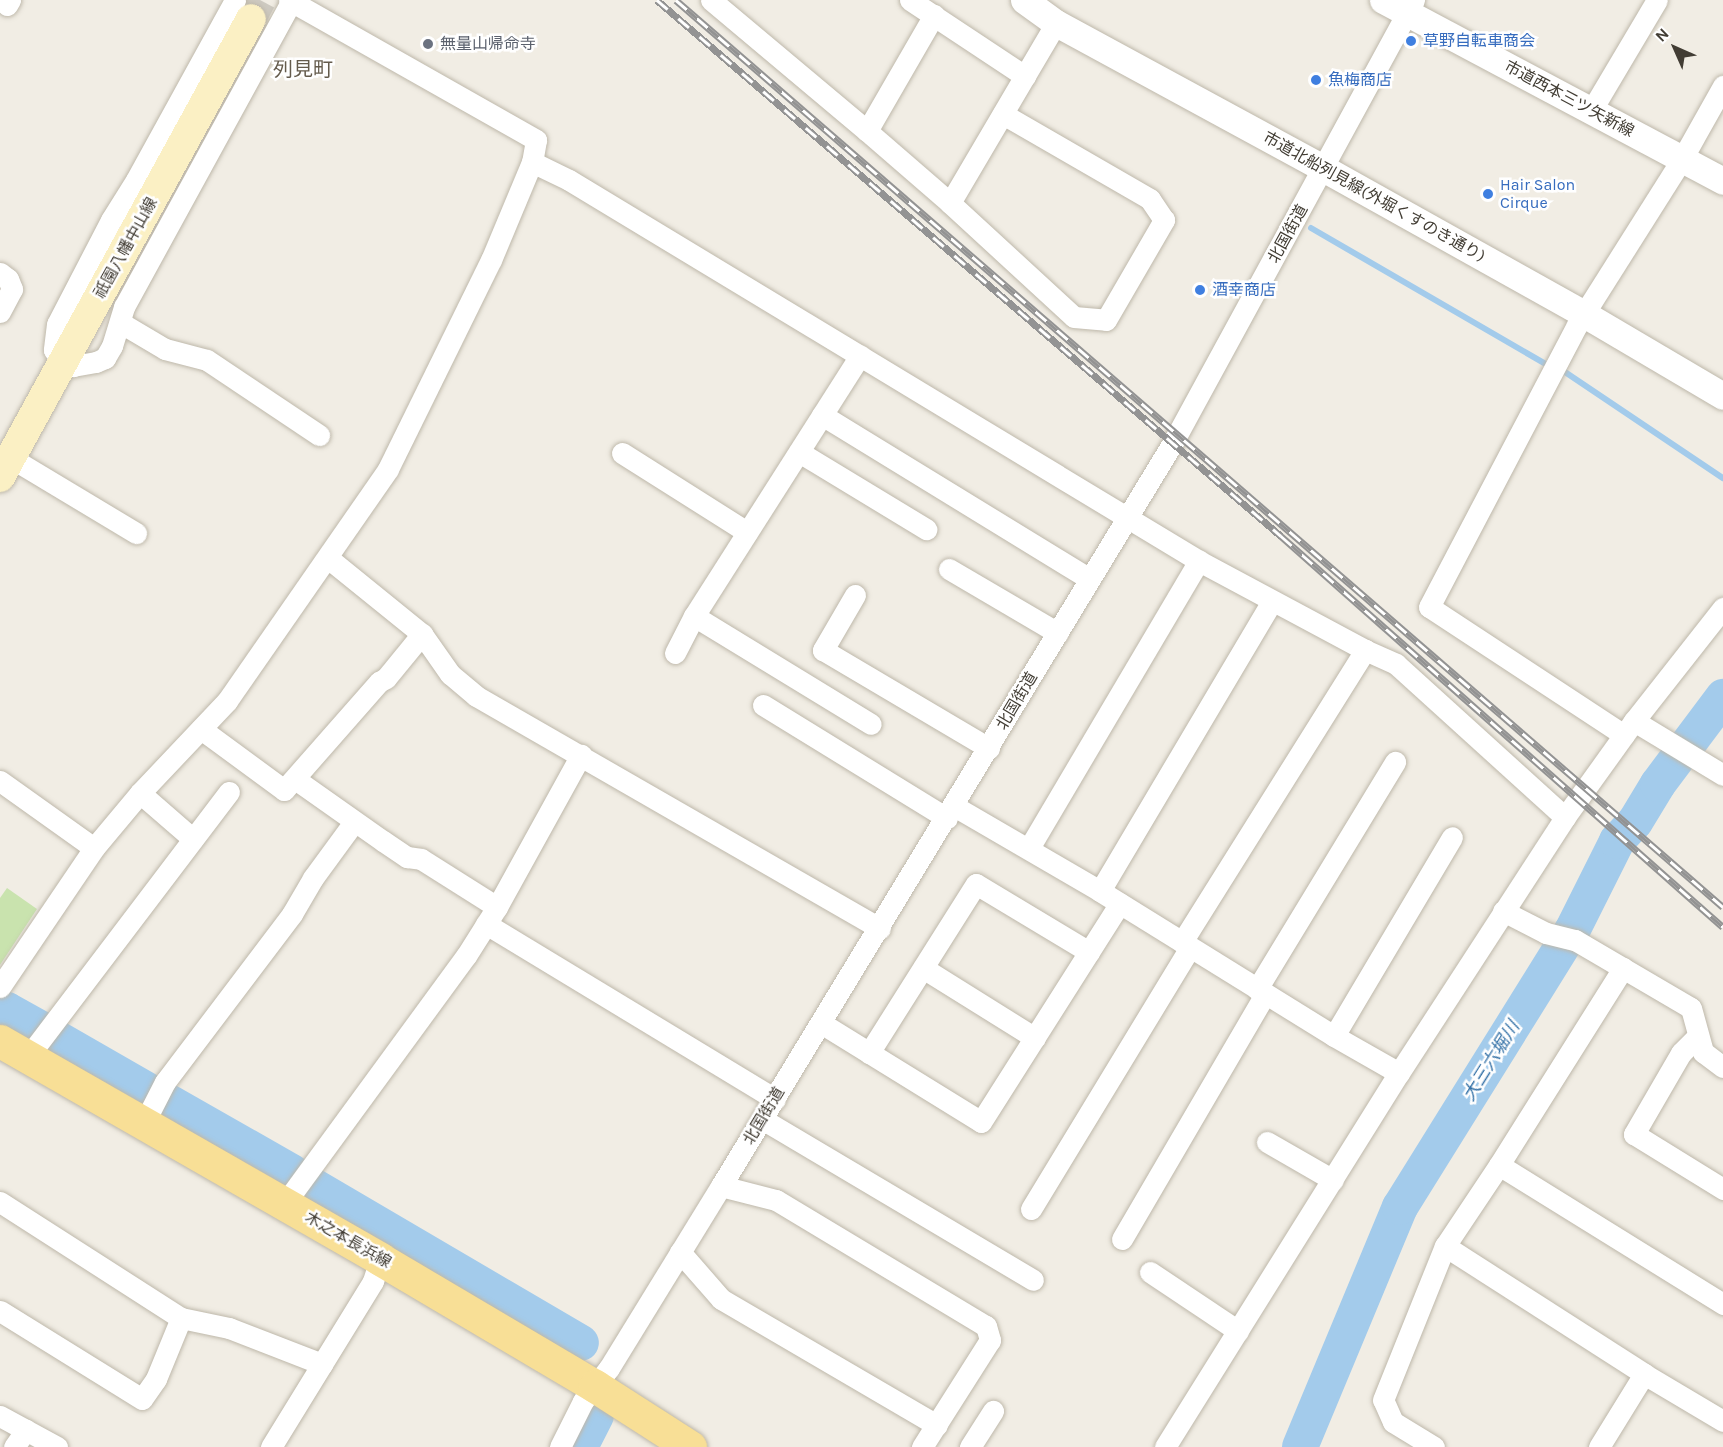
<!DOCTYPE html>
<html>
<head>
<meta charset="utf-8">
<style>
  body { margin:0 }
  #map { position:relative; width:1723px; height:1447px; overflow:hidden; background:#f1ede4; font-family:Karla,"Noto Sans JP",sans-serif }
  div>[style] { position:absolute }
  .green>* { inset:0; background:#c9e3ae }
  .stream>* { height:6px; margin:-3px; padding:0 3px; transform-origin:3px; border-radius:3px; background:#a3cbeb }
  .river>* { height:36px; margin:-18px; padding:0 18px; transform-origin:18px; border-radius:18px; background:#a3cbeb }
  .secondary-tunnel>* { height:30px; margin-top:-15px; transform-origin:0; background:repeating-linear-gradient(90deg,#cecac1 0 30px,transparent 0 45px) }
  .roads { filter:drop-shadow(0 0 2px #beb8aa) drop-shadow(0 0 2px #beb8aa) }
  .minor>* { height:21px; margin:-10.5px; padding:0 10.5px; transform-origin:10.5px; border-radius:10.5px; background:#fff }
  .tertiary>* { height:27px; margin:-13.5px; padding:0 13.5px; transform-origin:13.5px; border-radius:13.5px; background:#fff }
  .secondary>* { height:30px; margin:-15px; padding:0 15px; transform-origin:15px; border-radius:15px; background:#fbf0c4 }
  .primary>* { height:33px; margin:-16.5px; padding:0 16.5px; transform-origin:16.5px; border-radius:16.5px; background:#f8df96 }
  .rail>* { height:7px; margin-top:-3.5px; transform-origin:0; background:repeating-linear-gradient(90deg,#fff 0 14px,#939393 0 28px); box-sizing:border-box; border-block:2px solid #939393 }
  .dots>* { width:16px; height:16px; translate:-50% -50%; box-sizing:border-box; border:3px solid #fff; border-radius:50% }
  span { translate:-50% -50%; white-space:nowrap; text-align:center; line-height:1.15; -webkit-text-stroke:5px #fff; paint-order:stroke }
  .shop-label { font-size:16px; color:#366cbe }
  .left { translate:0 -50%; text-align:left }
  .worship-label { font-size:16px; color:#5b616d }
  .street-label { font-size:16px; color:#423d34 }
  .water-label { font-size:18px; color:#3572a7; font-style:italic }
  .quarter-label { font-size:20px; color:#645b4c }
  .north { position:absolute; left:1645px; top:18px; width:60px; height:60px; -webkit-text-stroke:4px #fff; paint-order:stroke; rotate:315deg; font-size:16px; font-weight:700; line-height:24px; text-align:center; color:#423d34 }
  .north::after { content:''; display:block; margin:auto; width:21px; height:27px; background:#423d34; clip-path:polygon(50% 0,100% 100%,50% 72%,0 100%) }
</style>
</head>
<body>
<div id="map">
  <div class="green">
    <div style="clip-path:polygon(7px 888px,37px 909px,0 965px,0 898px)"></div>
  </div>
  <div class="stream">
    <div style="left:1311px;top:228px;width:269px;rotate:30.1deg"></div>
    <div style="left:1562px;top:370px;width:194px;rotate:33.9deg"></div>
  </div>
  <div class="river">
    <div style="left:0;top:1009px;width:7px;rotate:8deg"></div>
    <div style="left:7px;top:1010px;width:37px;rotate:29deg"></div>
    <div style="left:53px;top:1036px;width:108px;rotate:29.9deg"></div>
    <div style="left:165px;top:1100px;width:146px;rotate:29.6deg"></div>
    <div style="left:310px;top:1184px;width:314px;rotate:30.4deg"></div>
    <div style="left:580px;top:1447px;width:35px;rotate:-63deg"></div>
    <div style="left:1300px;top:1447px;width:260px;rotate:-67.4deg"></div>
    <div style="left:1400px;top:1207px;width:325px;rotate:-58.1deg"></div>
    <div style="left:1572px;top:931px;width:101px;rotate:-63.4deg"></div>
    <div style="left:1617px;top:841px;width:26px;rotate:-47deg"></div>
    <div style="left:1635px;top:822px;width:44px;rotate:-58.8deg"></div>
    <div style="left:1658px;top:784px;width:109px;rotate:-53.2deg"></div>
  </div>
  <div class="secondary-tunnel">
    <div style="left:251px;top:19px;width:21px;rotate:-62deg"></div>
  </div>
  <div class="roads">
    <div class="minor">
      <div style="left:235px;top:0;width:205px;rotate:118.8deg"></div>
      <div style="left:136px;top:180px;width:47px;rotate:122deg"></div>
      <div style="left:111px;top:220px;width:117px;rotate:117.4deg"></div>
      <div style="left:57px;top:324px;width:26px;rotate:97deg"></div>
      <div style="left:54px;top:350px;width:15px;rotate:53deg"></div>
      <div style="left:63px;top:362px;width:11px;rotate:22deg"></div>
      <div style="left:73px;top:366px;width:23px;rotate:-10deg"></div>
      <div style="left:96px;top:362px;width:10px;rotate:-24deg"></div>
      <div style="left:105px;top:358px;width:14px;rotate:-60deg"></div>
      <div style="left:112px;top:346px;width:41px;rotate:-72.9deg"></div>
      <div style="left:124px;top:307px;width:350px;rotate:-61.3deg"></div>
      <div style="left:289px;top:0;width:284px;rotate:29.5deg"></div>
      <div style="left:536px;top:140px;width:22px;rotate:100deg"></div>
      <div style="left:532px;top:162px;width:41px;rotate:25.9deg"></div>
      <div style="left:569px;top:180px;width:736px;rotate:31.16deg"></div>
      <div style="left:711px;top:0;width:204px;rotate:40deg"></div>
      <div style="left:867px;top:131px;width:134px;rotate:-60deg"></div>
      <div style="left:910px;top:0;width:138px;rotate:33.5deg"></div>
      <div style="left:7px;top:5px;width:6px;rotate:-59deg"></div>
      <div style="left:1591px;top:111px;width:129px;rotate:-59.3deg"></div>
      <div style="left:867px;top:131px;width:110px;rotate:40.9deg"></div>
      <div style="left:950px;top:203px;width:168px;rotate:42.6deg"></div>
      <div style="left:1074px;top:317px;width:32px;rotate:5deg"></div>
      <div style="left:1106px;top:320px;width:116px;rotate:-59.9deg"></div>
      <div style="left:1164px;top:220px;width:25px;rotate:-124deg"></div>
      <div style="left:1150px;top:199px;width:170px;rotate:-150deg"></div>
      <div style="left:950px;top:203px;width:209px;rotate:-59.5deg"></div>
      <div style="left:0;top:273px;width:10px;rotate:37deg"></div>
      <div style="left:8px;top:279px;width:11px;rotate:68deg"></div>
      <div style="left:12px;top:289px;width:26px;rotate:118deg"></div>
      <div style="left:121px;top:323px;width:51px;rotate:30.6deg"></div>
      <div style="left:165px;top:349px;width:43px;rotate:14.7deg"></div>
      <div style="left:207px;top:360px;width:135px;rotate:33.8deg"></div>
      <div style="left:822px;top:415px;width:314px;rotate:31.5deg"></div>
      <div style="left:799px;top:452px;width:149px;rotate:31.2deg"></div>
      <div style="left:622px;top:453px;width:148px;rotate:32.3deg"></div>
      <div style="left:11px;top:458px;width:146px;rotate:31deg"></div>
      <div style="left:328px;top:558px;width:121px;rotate:39deg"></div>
      <div style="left:422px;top:634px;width:49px;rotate:55deg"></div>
      <div style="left:450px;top:674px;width:34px;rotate:40deg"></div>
      <div style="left:476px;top:696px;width:466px;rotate:29.9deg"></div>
      <div style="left:949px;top:569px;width:126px;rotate:30.4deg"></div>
      <div style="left:855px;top:595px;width:64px;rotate:120.2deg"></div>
      <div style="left:823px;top:650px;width:193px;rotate:30.6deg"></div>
      <div style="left:694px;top:616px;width:207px;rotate:31.4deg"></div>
      <div style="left:675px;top:653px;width:42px;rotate:-62.8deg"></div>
      <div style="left:694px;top:616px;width:309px;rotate:-57.5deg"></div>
      <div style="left:763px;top:705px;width:216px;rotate:31.6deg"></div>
      <div style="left:1634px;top:721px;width:104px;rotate:31.2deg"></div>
      <div style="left:201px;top:729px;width:103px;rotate:36.3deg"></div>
      <div style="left:284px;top:790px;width:144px;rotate:-48.7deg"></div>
      <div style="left:379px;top:682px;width:8px;rotate:-30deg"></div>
      <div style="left:386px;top:678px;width:57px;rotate:-50.7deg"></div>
      <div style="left:1624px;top:735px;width:233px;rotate:-146.7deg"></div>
      <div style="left:1429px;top:607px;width:318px;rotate:-62.3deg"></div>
      <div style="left:1577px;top:325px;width:196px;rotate:-57.7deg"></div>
      <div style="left:1682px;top:159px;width:84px;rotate:-60.7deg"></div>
      <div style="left:295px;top:779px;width:108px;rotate:35.2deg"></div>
      <div style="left:383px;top:841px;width:29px;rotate:34deg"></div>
      <div style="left:407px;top:857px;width:14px;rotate:8deg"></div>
      <div style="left:421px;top:859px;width:90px;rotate:32.3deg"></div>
      <div style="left:0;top:781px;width:115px;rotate:35.5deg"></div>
      <div style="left:140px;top:793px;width:70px;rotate:41deg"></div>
      <div style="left:954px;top:806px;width:169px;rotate:30.2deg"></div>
      <div style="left:1100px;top:891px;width:275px;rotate:31.8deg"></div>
      <div style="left:1029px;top:848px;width:334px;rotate:-59.4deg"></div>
      <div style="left:1199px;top:561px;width:188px;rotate:28.2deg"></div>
      <div style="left:1365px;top:650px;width:34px;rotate:24deg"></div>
      <div style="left:1396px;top:664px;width:228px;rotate:42.2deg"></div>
      <div style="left:1100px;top:891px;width:337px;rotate:-59.3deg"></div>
      <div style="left:1503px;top:911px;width:48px;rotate:27.1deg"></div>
      <div style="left:1546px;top:933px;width:30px;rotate:14deg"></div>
      <div style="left:1575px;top:940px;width:134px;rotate:30.4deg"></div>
      <div style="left:1691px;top:1008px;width:46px;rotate:74.7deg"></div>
      <div style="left:1703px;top:1052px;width:25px;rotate:37deg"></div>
      <div style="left:486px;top:924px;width:338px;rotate:31.2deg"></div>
      <div style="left:1182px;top:942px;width:345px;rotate:-57.9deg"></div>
      <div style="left:923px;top:968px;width:132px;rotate:32deg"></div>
      <div style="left:0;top:987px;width:168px;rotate:-55.9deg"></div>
      <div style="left:94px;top:848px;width:72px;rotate:-50.1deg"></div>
      <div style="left:140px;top:793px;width:127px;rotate:-46.6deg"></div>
      <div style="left:227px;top:701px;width:282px;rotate:-55.2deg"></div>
      <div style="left:388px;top:469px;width:233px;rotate:-63.8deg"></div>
      <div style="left:491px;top:260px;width:106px;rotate:-67.3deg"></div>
      <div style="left:1257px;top:989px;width:266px;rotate:-58.7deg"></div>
      <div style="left:821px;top:1023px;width:188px;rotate:31.7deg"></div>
      <div style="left:981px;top:1122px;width:259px;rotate:-57.6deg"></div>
      <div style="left:1698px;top:1036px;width:24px;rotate:135deg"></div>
      <div style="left:1681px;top:1053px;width:94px;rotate:120.1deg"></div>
      <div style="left:1634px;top:1134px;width:105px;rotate:31.7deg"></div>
      <div style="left:869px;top:1053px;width:200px;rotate:-57.7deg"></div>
      <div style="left:976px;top:884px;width:132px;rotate:31deg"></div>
      <div style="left:27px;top:1058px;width:334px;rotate:-52.8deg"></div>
      <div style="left:1399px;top:1073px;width:75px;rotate:-150.4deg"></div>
      <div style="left:1334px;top:1036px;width:231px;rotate:-59.3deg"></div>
      <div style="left:762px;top:1119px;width:315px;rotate:30.7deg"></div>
      <div style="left:144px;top:1123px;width:46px;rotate:-62.9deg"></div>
      <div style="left:165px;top:1082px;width:211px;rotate:-52.9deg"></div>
      <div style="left:292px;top:914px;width:42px;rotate:-59.7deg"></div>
      <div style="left:313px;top:878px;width:69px;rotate:-53.8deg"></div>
      <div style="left:1267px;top:1142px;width:76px;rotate:29.9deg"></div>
      <div style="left:1499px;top:1165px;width:233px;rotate:-57.8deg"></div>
      <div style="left:721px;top:1186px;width:57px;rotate:14.3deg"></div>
      <div style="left:776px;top:1200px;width:245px;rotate:31deg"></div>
      <div style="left:986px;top:1326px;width:15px;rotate:74deg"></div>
      <div style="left:990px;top:1340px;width:127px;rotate:122.4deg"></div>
      <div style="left:0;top:1202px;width:215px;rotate:32.7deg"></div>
      <div style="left:181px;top:1318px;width:66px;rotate:112.3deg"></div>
      <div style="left:156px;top:1379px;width:24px;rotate:125deg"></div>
      <div style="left:142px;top:1399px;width:167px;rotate:-148.2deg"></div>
      <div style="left:285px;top:1203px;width:306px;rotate:-53.8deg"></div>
      <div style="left:466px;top:956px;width:58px;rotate:-57.7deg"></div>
      <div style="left:497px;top:907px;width:174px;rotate:-61.1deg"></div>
      <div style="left:1031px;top:1209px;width:306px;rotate:-58.7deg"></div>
      <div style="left:1122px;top:1239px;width:284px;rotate:-59.7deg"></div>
      <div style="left:1445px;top:1246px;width:237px;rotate:32.7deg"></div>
      <div style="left:1644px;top:1374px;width:92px;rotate:30.7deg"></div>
      <div style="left:680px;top:1252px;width:62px;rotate:48.9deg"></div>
      <div style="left:721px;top:1299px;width:250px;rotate:30.3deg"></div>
      <div style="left:1150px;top:1272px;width:106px;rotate:33.8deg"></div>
      <div style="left:181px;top:1318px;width:49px;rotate:11.8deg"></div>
      <div style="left:229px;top:1328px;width:100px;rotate:21.2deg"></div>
      <div style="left:0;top:1416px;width:65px;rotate:28.5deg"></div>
      <div style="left:14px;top:1447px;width:21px;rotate:-55deg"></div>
      <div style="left:271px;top:1447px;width:195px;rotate:-58.4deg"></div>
      <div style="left:373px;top:1281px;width:23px;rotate:-72deg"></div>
      <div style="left:560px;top:1447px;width:51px;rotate:-63.4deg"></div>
      <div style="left:583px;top:1401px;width:42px;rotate:-51.8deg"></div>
      <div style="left:609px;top:1368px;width:214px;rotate:-58.4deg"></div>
      <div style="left:721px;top:1186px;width:868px;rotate:-58.71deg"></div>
      <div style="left:1172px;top:444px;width:506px;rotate:-61.41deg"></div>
      <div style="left:970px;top:1447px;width:43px;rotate:-57.4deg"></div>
      <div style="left:1165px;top:1447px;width:441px;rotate:-58deg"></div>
      <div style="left:1399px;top:1073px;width:305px;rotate:-57deg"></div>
      <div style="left:1565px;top:817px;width:118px;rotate:-54.3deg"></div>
      <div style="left:1634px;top:721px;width:144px;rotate:-51.8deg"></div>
      <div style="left:1434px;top:1447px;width:48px;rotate:-148.6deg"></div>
      <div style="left:1393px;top:1422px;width:24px;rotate:-114deg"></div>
      <div style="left:1383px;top:1400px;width:166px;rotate:-68.1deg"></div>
      <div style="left:1445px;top:1246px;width:97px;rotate:-56.3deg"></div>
      <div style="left:1499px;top:1165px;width:264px;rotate:31.8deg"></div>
      <div style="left:1599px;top:1447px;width:86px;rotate:-58.3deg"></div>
    </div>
    <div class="tertiary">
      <div style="left:1024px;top:0;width:39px;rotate:36deg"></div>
      <div style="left:1056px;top:23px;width:304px;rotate:28.5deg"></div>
      <div style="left:1323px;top:168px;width:299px;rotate:29.2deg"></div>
      <div style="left:1584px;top:314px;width:161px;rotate:30.5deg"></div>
      <div style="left:1383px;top:0;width:385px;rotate:28deg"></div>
    </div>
    <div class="secondary">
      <div style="left:0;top:477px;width:522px;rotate:-61.28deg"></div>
    </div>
    <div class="primary">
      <div style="left:0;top:1041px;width:438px;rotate:29.8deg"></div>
      <div style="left:380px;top:1259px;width:250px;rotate:30.6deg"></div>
      <div style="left:595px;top:1386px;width:113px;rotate:32.7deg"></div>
    </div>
  </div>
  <div class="rail">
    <div style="left:657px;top:0;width:823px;rotate:40.66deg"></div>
    <div style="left:1281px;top:536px;width:590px;rotate:41.5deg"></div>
    <div style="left:676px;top:0;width:1385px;rotate:40.9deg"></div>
  </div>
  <div class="dots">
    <div style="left:1411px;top:41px;background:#3f7fe0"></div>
    <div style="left:428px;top:44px;background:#6b7280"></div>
    <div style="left:1316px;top:80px;background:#3f7fe0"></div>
    <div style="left:1488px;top:194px;background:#3f7fe0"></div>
    <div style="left:1200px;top:290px;background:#3f7fe0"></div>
  </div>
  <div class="shop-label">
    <span class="left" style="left:1423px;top:41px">草野自転車商会</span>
    <span class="left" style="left:1328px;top:80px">魚梅商店</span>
    <span class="left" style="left:1500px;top:194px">Hair Salon<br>Cirque</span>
    <span class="left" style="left:1212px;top:290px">酒幸商店</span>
  </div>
  <div class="worship-label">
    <span class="left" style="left:440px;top:44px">無量山帰命寺</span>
  </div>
  <div class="street-label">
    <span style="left:1569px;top:99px;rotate:28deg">市道西本三ツ矢新線</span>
    <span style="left:1374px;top:197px;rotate:29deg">市道北船列見線(外堀くすのき通り)</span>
    <span style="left:1288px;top:234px;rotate:-61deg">北国街道</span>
    <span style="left:126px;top:248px;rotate:-61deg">祇園八幡中山線</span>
    <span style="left:1017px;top:701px;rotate:-59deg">北国街道</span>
    <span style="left:764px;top:1116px;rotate:-59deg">北国街道</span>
    <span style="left:348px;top:1240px;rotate:30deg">木之本長浜線</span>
  </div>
  <div class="water-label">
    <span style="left:1491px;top:1061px;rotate:-58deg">大三六堀川</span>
  </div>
  <div class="quarter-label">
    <span style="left:303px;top:69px">列見町</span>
  </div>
  <div class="north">N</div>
</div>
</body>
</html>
